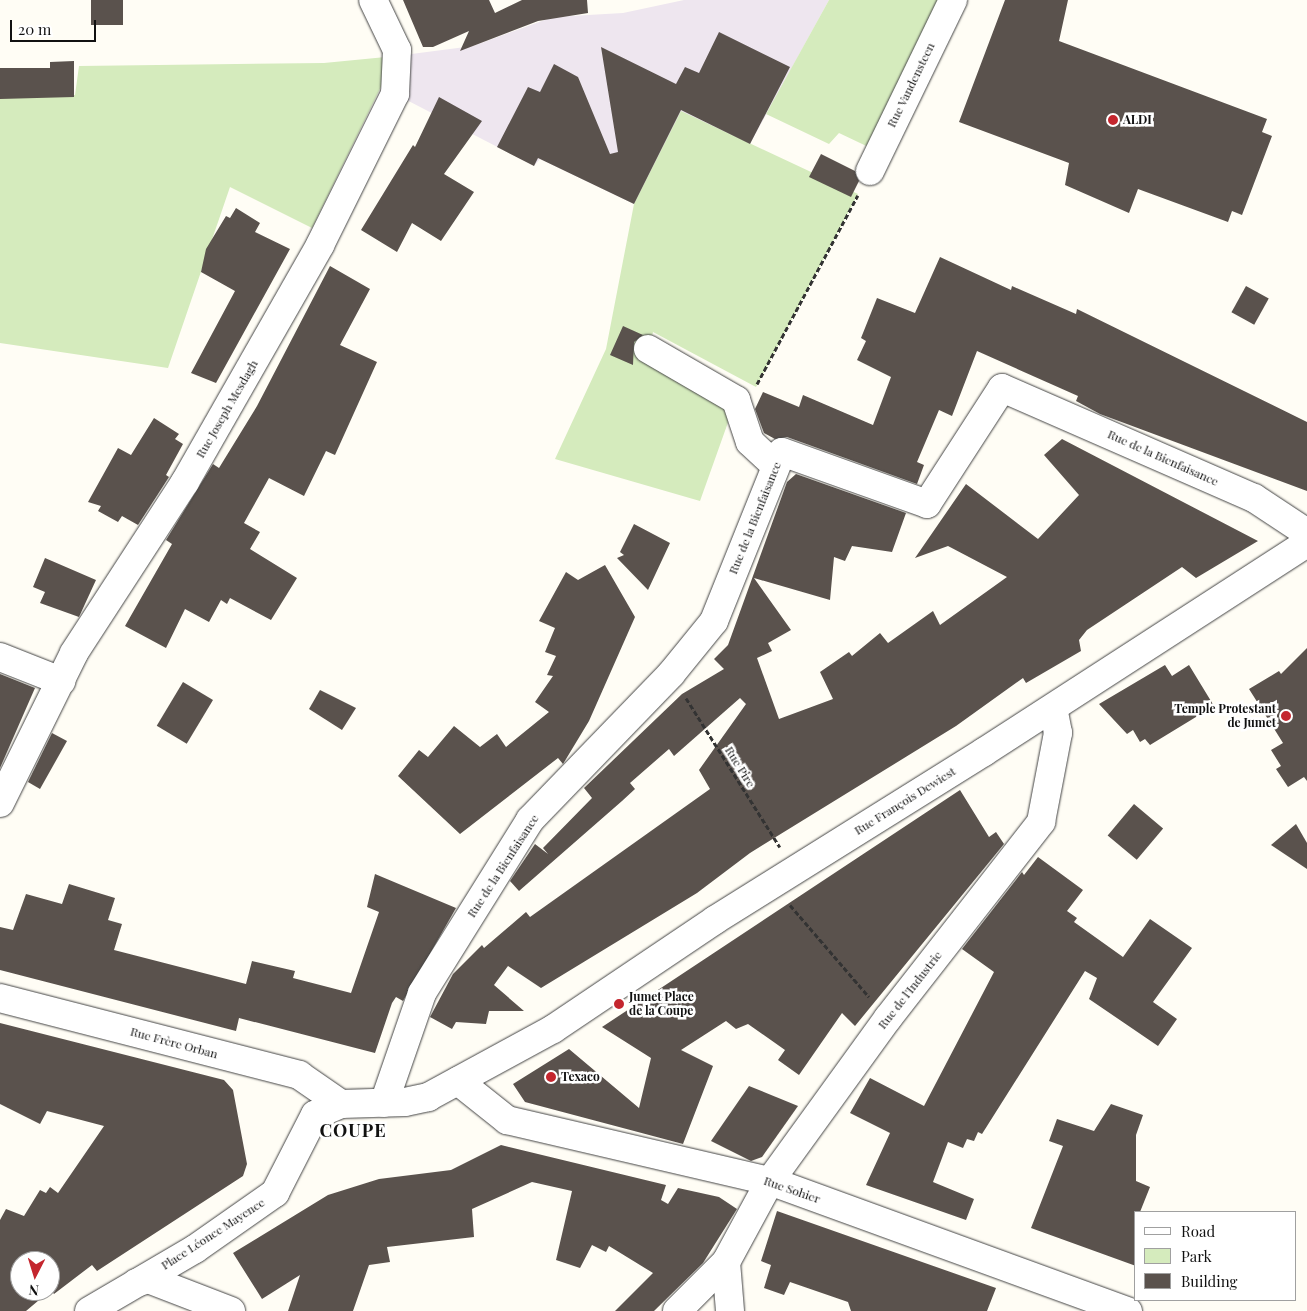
<!DOCTYPE html>
<html>
<head>
<meta charset="utf-8">
<style>
  body { margin:0 }
  #map { position:relative; width:1307px; height:1311px; overflow:hidden; background:#fffdf5; font-family:"Playfair Display",serif }
  div>[style] { position:absolute }
  .industrial>* { inset:0; background:#eee6ef }
  .green>* { inset:0; background:#d5ebbd }
  .building>* { inset:0; background:#5a524d; transform-origin:0 0 }
  .path>* { height:3px; margin-top:-1.5px; transform-origin:0; background:repeating-linear-gradient(90deg,#333 0 5px,transparent 0 7.5px) }
  .roads { filter:drop-shadow(0 0 1px #444) drop-shadow(0 0 1px #444) }
  .minor>* { height:28px; margin:-14px; padding:0 14px; transform-origin:14px; border-radius:14px; background:#fff }
  .dots>* { width:14px; height:14px; translate:-50% -50%; box-sizing:border-box; border:2px solid #fff; border-radius:50% }
  span { translate:-50% -50%; white-space:nowrap; text-align:center; line-height:1.15; -webkit-text-stroke:5px #fff; paint-order:stroke }
  .street-label { font-size:12px; color:#111 }
  .poi-label { font-size:12px; color:#111; font-weight:700 }
  .left { translate:0 -50%; text-align:left }
  .right { translate:-100% -50%; text-align:right }
  .district-label { font-size:18px; color:#111; font-weight:700; letter-spacing:1px }
  .legend { position:absolute; left:1134px; top:1211px; width:162px; height:90px; box-sizing:border-box; background:#fff; border:1px solid #a0a0a0; margin:0; padding:6px 9px; list-style:none; font-size:15px; color:#111 }
  .legend li { display:flex; align-items:center; gap:10px; height:25px }
  .legend b { width:25px; border:1px solid #a0a0a0 }
  .north { position:absolute; left:10px; top:1251px; width:50px; height:50px; box-sizing:border-box; background:#fff; border:1px solid #a0a0a0; border-radius:50%; rotate:185deg; font-size:14px; font-weight:700; line-height:20px; text-align:center; color:#111 }
  .north::after { content:''; display:block; margin:auto; width:18px; height:22px; background:#c4262e; clip-path:polygon(50% 0,100% 100%,50% 72%,0 100%) }
  .scale { position:absolute; left:10px; top:20px; width:86px; height:22px; box-sizing:border-box; border:2px solid #111; border-top:0; padding-left:6px; font-size:15px; line-height:18px; white-space:nowrap; color:#111; -webkit-text-stroke:4px #fff; paint-order:stroke }
</style>
</head>
<body>
<div id="map">
  <div class="industrial">
    <div style="clip-path:polygon(684px 0,829px 0,750px 144px,681px 112px,634px 204px,540px 159px,534px 166px,395px 94px,396px 56px,473px 46px,553px 17px,623px 13px)"></div>
  </div>
  <div class="green">
    <div style="clip-path:polygon(829px 0,953px 0,879px 152px,839px 133px,829px 144px,766px 114px)"></div>
    <div style="clip-path:polygon(396px 56px,312px 228px,230px 187px,168px 368px,0 343px,0 96px,75px 95px,79px 66px,324px 63px)"></div>
    <div style="clip-path:polygon(681px 111px,858px 194px,756px 387px,653px 332px,646px 361px,736px 400px,700px 501px,555px 459px,606px 349px,634px 204px)"></div>
  </div>
  <div class="building">
    <div style="left:91px;top:0;width:32px;height:25px"></div>
    <div style="clip-path:polygon(403px 0,489px 0,495px 13px,522px 0,587px 0,588px 13px,538px 21px,460px 51px,469px 31px,433px 47px,423px 47px)"></div>
    <div style="clip-path:polygon(1005px 0,1068px 0,1059px 41px,1267px 119px,1262px 132px,1272px 136px,1242px 215px,1232px 211px,1228px 222px,1138px 189px,1129px 213px,1065px 185px,1069px 163px,959px 122px)"></div>
    <div style="clip-path:polygon(719px 32px,790px 67px,750px 144px,681px 110px,634px 204px,538px 158px,534px 166px,497px 147px,528px 87px,540px 92px,554px 64px,578px 77px,610px 154px,618px 152px,601px 47px,676px 84px,685px 67px,699px 73px)"></div>
    <div style="clip-path:polygon(74px 61px,74px 97px,0 99px,0 68px,50px 68px,50px 62px)"></div>
    <div style="clip-path:polygon(439px 97px,482px 121px,444px 174px,474px 192px,441px 241px,412px 223px,397px 252px,361px 230px,413px 145px,415px 147px)"></div>
    <div style="clip-path:polygon(821px 154px,855px 171px,859px 181px,851px 197px,809px 177px)"></div>
    <div style="clip-path:polygon(236px 208px,260px 223px,255px 232px,290px 249px,216px 383px,191px 373px,235px 291px,201px 272px,206px 249px,226px 216px,230px 218px)"></div>
    <div style="clip-path:polygon(940px 257px,1011px 290px,1012px 286px,1076px 314px,1077px 309px,1307px 422px,1307px 491px,1100px 414px,1076px 401px,1078px 396px,977px 351px,952px 416px,939px 410px,917px 462px,924px 465px,917px 484px,787px 437px,775px 439px,764px 433px,755px 409px,763px 392px,799px 407px,803px 395px,873px 425px,891px 377px,857px 360px,866px 341px,861px 338px,877px 298px,915px 313px)"></div>
    <div style="clip-path:polygon(330px 266px,370px 289px,340px 345px,377px 362px,335px 455px,326px 451px,304px 496px,269px 478px,244px 523px,260px 532px,250px 549px,297px 578px,271px 620px,230px 598px,227px 604px,221px 600px,209px 622px,185px 609px,166px 648px,125px 626px,172px 544px,166px 540px,213px 464px,219px 468px,257px 406px)"></div>
    <div style="left:1246px;top:286px;width:26px;height:30px;rotate:29deg"></div>
    <div style="clip-path:polygon(623px 326px,643px 335px,634px 342px,633px 365px,610px 355px)"></div>
    <div style="clip-path:polygon(154px 418px,179px 434px,175px 439px,183px 444px,166px 475px,169px 477px,138px 525px,122px 516px,118px 522px,98px 511px,101px 506px,88px 502px,118px 448px,131px 455px)"></div>
    <div style="clip-path:polygon(1062px 439px,1258px 541px,1196px 578px,1182px 567px,1087px 630px,1079px 640px,1081px 651px,1026px 683px,1023px 678px,956px 726px,750px 853px,697px 893px,541px 988px,508px 966px,494px 985px,524px 1011px,489px 1011px,486px 1024px,456px 1022px,452px 1029px,430px 1017px,453px 974px,482px 945px,484px 948px,526px 912px,530px 917px,710px 789px,699px 770px,746px 704px,740px 698px,674px 756px,669px 749px,630px 783px,635px 789px,622px 801px,519px 891px,510px 881px,535px 844px,548px 854px,543px 848px,592px 798px,584px 788px,682px 694px,724px 669px,714px 659px,728px 645px,787px 482px,796px 474px,906px 513px,892px 552px,852px 546px,845px 561px,834px 557px,830px 600px,754px 578px,791px 630px,768px 643px,772px 651px,757px 658px,779px 719px,833px 699px,820px 672px,849px 652px,852px 656px,880px 633px,888px 643px,933px 611px,940px 625px,1007px 577px,948px 546px,915px 558px,966px 484px,1038px 539px,1079px 495px,1044px 455px)"></div>
    <div style="clip-path:polygon(634px 524px,670px 543px,648px 590px,617px 558px,624px 555px,620px 552px)"></div>
    <div style="clip-path:polygon(45px 558px,96px 580px,79px 617px,40px 603px,45px 592px,33px 587px)"></div>
    <div style="clip-path:polygon(605px 565px,635px 617px,589px 721px,563px 764px,558px 758px,460px 834px,398px 776px,419px 750px,428px 757px,454px 726px,480px 747px,497px 734px,506px 747px,549px 712px,535px 702px,553px 676px,547px 675px,556px 656px,545px 652px,555px 628px,539px 621px,566px 572px,578px 580px)"></div>
    <div style="clip-path:polygon(1307px 648px,1307px 781px,1304px 777px,1288px 787px,1276px 769px,1281px 766px,1271px 750px,1283px 743px,1249px 689px,1279px 671px,1281px 674px)"></div>
    <div style="clip-path:polygon(1165px 665px,1172px 676px,1189px 665px,1214px 706px,1150px 745px,1145px 739px,1140px 742px,1133px 730px,1127px 734px,1099px 704px)"></div>
    <div style="clip-path:polygon(0 674px,35px 688px,0 768px)"></div>
    <div style="left:183px;top:682px;width:35px;height:51px;rotate:31deg"></div>
    <div style="clip-path:polygon(320px 690px,356px 708px,342px 730px,309px 709px)"></div>
    <div style="clip-path:polygon(52px 733px,67px 741px,40px 789px,28px 782px)"></div>
    <div style="clip-path:polygon(960px 790px,989px 837px,996px 832px,1004px 844px,855px 1026px,842px 1013px,799px 1075px,778px 1060px,785px 1050px,748px 1024px,736px 1029px,726px 1021px,681px 1050px,713px 1066px,683px 1144px,525px 1102px,513px 1084px,569px 1049px,639px 1108px,651px 1058px,602px 1027px)"></div>
    <div style="left:1134px;top:804px;width:38px;height:41px;rotate:40deg"></div>
    <div style="clip-path:polygon(1296px 824px,1307px 843px,1307px 869px,1271px 845px)"></div>
    <div style="clip-path:polygon(1038px 857px,1083px 890px,1067px 911px,1077px 918px,1074px 922px,1123px 957px,1150px 919px,1192px 948px,1153px 1002px,1177px 1019px,1158px 1046px,1089px 999px,1097px 978px,1085px 971px,982px 1134px,978px 1132px,974px 1141px,967px 1139px,963px 1148px,948px 1142px,933px 1182px,974px 1199px,966px 1220px,866px 1185px,890px 1133px,850px 1113px,870px 1078px,924px 1106px,994px 972px,962px 949px,1022px 872px,1024px 875px)"></div>
    <div style="clip-path:polygon(375px 874px,456px 908px,403px 1001px,396px 997px,392px 1003px,375px 1053px,239px 1018px,236px 1031px,0 970px,0 927px,13px 930px,26px 894px,62px 904px,69px 884px,115px 898px,108px 920px,122px 924px,114px 950px,246px 984px,252px 961px,295px 971px,293px 978px,351px 993px,379px 912px,367px 907px)"></div>
    <div style="clip-path:polygon(evenodd,0 1023px,224px 1080px,233px 1090px,247px 1164px,243px 1176px,97px 1271px,92px 1265px,54px 1294px,51px 1290px,26px 1311px,0 1311px,0 1220px,6px 1209px,24px 1216px,40px 1190px,46px 1193px,50px 1187px,58px 1193px,104px 1126px,47px 1111px,40px 1124px,0 1104px,0 1023px,20px 1261px,50px 1261px,50px 1291px,20px 1291px,20px 1261px)"></div>
    <div style="clip-path:polygon(749px 1086px,798px 1106px,762px 1157px,751px 1161px,711px 1141px)"></div>
    <div style="clip-path:polygon(1111px 1104px,1143px 1115px,1136px 1135px,1136px 1181px,1150px 1187px,1140px 1212px,1136px 1212px,1136px 1266px,1031px 1228px,1063px 1146px,1049px 1141px,1057px 1119px,1094px 1131px)"></div>
    <div style="clip-path:polygon(501px 1145px,666px 1185px,661px 1200px,668px 1204px,678px 1188px,719px 1197px,737px 1209px,703px 1263px,654px 1311px,615px 1311px,653px 1273px,609px 1246px,606px 1252px,592px 1245px,580px 1268px,556px 1260px,572px 1191px,532px 1182px,472px 1209px,474px 1237px,387px 1247px,390px 1262px,369px 1265px,353px 1311px,288px 1311px,300px 1275px,262px 1299px,233px 1253px,328px 1195px,379px 1179px,451px 1170px)"></div>
    <div style="clip-path:polygon(777px 1211px,996px 1288px,987px 1311px,851px 1311px,848px 1302px,790px 1282px,784px 1295px,764px 1288px,771px 1265px,761px 1261px)"></div>
  </div>
  <div class="path">
    <div style="left:757px;top:384px;width:214px;rotate:-61.9deg"></div>
    <div style="left:686px;top:698px;width:176px;rotate:57.8deg"></div>
    <div style="left:790px;top:905px;width:121px;rotate:49.3deg"></div>
  </div>
  <div class="roads">
    <div class="minor">
      <div style="left:870px;top:171px;width:190px;rotate:-64.1deg"></div>
      <div style="left:648px;top:349px;width:102px;rotate:30.1deg"></div>
      <div style="left:736px;top:400px;width:44px;rotate:71.6deg"></div>
      <div style="left:750px;top:442px;width:35px;rotate:43deg"></div>
      <div style="left:0;top:657px;width:66px;rotate:21.5deg"></div>
      <div style="left:0;top:803px;width:167px;rotate:-63.7deg"></div>
      <div style="left:74px;top:653px;width:204px;rotate:-57deg"></div>
      <div style="left:185px;top:482px;width:273px;rotate:-60.3deg"></div>
      <div style="left:320px;top:245px;width:169px;rotate:-63.6deg"></div>
      <div style="left:395px;top:94px;width:44px;rotate:-87.4deg"></div>
      <div style="left:397px;top:50px;width:55px;rotate:-115.6deg"></div>
      <div style="left:0;top:998px;width:309px;rotate:14.4deg"></div>
      <div style="left:299px;top:1075px;width:51px;rotate:34.6deg"></div>
      <div style="left:458px;top:1081px;width:63px;rotate:38.5deg"></div>
      <div style="left:507px;top:1120px;width:270px;rotate:13.1deg"></div>
      <div style="left:770px;top:1181px;width:381px;rotate:20deg"></div>
      <div style="left:384px;top:1103px;width:116px;rotate:-70.9deg"></div>
      <div style="left:422px;top:993px;width:204px;rotate:-58deg"></div>
      <div style="left:530px;top:820px;width:203px;rotate:-46deg"></div>
      <div style="left:671px;top:674px;width:68px;rotate:-50.9deg"></div>
      <div style="left:714px;top:621px;width:182px;rotate:-68.1deg"></div>
      <div style="left:782px;top:452px;width:154px;rotate:19.7deg"></div>
      <div style="left:927px;top:504px;width:138px;rotate:-57.1deg"></div>
      <div style="left:1002px;top:388px;width:275px;rotate:23.6deg"></div>
      <div style="left:1254px;top:498px;width:64px;rotate:33.4deg"></div>
      <div style="left:726px;top:1262px;width:49px;rotate:85.3deg"></div>
      <div style="left:136px;top:1283px;width:13px;rotate:-18deg"></div>
      <div style="left:148px;top:1279px;width:89px;rotate:21.1deg"></div>
      <div style="left:89px;top:1311px;width:123px;rotate:-30.3deg"></div>
      <div style="left:195px;top:1249px;width:98px;rotate:-35deg"></div>
      <div style="left:275px;top:1193px;width:88px;rotate:-62.9deg"></div>
      <div style="left:315px;top:1115px;width:28px;rotate:-23deg"></div>
      <div style="left:341px;top:1104px;width:64px;rotate:-1.8deg"></div>
      <div style="left:405px;top:1102px;width:24px;rotate:-12deg"></div>
      <div style="left:428px;top:1097px;width:142px;rotate:-28.5deg"></div>
      <div style="left:553px;top:1029px;width:195px;rotate:-33.9deg"></div>
      <div style="left:715px;top:920px;width:317px;rotate:-32deg"></div>
      <div style="left:984px;top:752px;width:385px;rotate:-32.9deg"></div>
      <div style="left:677px;top:1311px;width:69px;rotate:-45deg"></div>
      <div style="left:726px;top:1262px;width:92px;rotate:-61.5deg"></div>
      <div style="left:770px;top:1181px;width:201px;rotate:-54.1deg"></div>
      <div style="left:888px;top:1018px;width:249px;rotate:-52deg"></div>
      <div style="left:1041px;top:822px;width:91px;rotate:-79.2deg"></div>
      <div style="left:1058px;top:733px;width:25px;rotate:-101deg"></div>
    </div>
  </div>
  <div class="dots">
    <div style="left:1113px;top:120px;background:#c4262e"></div>
    <div style="left:1286px;top:716px;background:#c4262e"></div>
    <div style="left:619px;top:1004px;background:#c4262e"></div>
    <div style="left:551px;top:1077px;background:#c4262e"></div>
  </div>
  <div class="street-label">
    <span style="left:911px;top:85px;rotate:-64deg">Rue Vandensteen</span>
    <span style="left:227px;top:409px;rotate:-60deg">Rue Joseph Mesdagh</span>
    <span style="left:1163px;top:458px;rotate:24deg">Rue de la Bienfaisance</span>
    <span style="left:755px;top:518px;rotate:-68deg">Rue de la Bienfaisance</span>
    <span style="left:740px;top:767px;rotate:58deg">Rue Pire</span>
    <span style="left:905px;top:801px;rotate:-32deg">Rue François Dewiest</span>
    <span style="left:503px;top:866px;rotate:-57deg">Rue de la Bienfaisance</span>
    <span style="left:910px;top:990px;rotate:-52deg">Rue de l'Industrie</span>
    <span style="left:174px;top:1043px;rotate:15deg">Rue Frère Orban</span>
    <span style="left:792px;top:1190px;rotate:19deg">Rue Sohier</span>
    <span style="left:213px;top:1234px;rotate:-33deg">Place Léonce Mayence</span>
  </div>
  <div class="poi-label">
    <span class="left" style="left:1123px;top:120px">ALDI</span>
    <span class="right" style="left:1276px;top:716px">Temple Protestant<br>de Jumet</span>
    <span class="left" style="left:629px;top:1004px">Jumet Place<br>de la Coupe</span>
    <span class="left" style="left:561px;top:1077px">Texaco</span>
  </div>
  <div class="district-label">
    <span style="left:353px;top:1130px">COUPE</span>
  </div>
  <ul class="legend">
  <li><b style="height:6px;background:#fff"></b>Road</li>
  <li><b style="height:14px;background:#d5ebbd"></b>Park</li>
  <li><b style="height:14px;background:#5a524d"></b>Building</li>
  </ul>
  <div class="north">N</div>
  <div class="scale">20 m</div>
</div>
</body>
</html>
